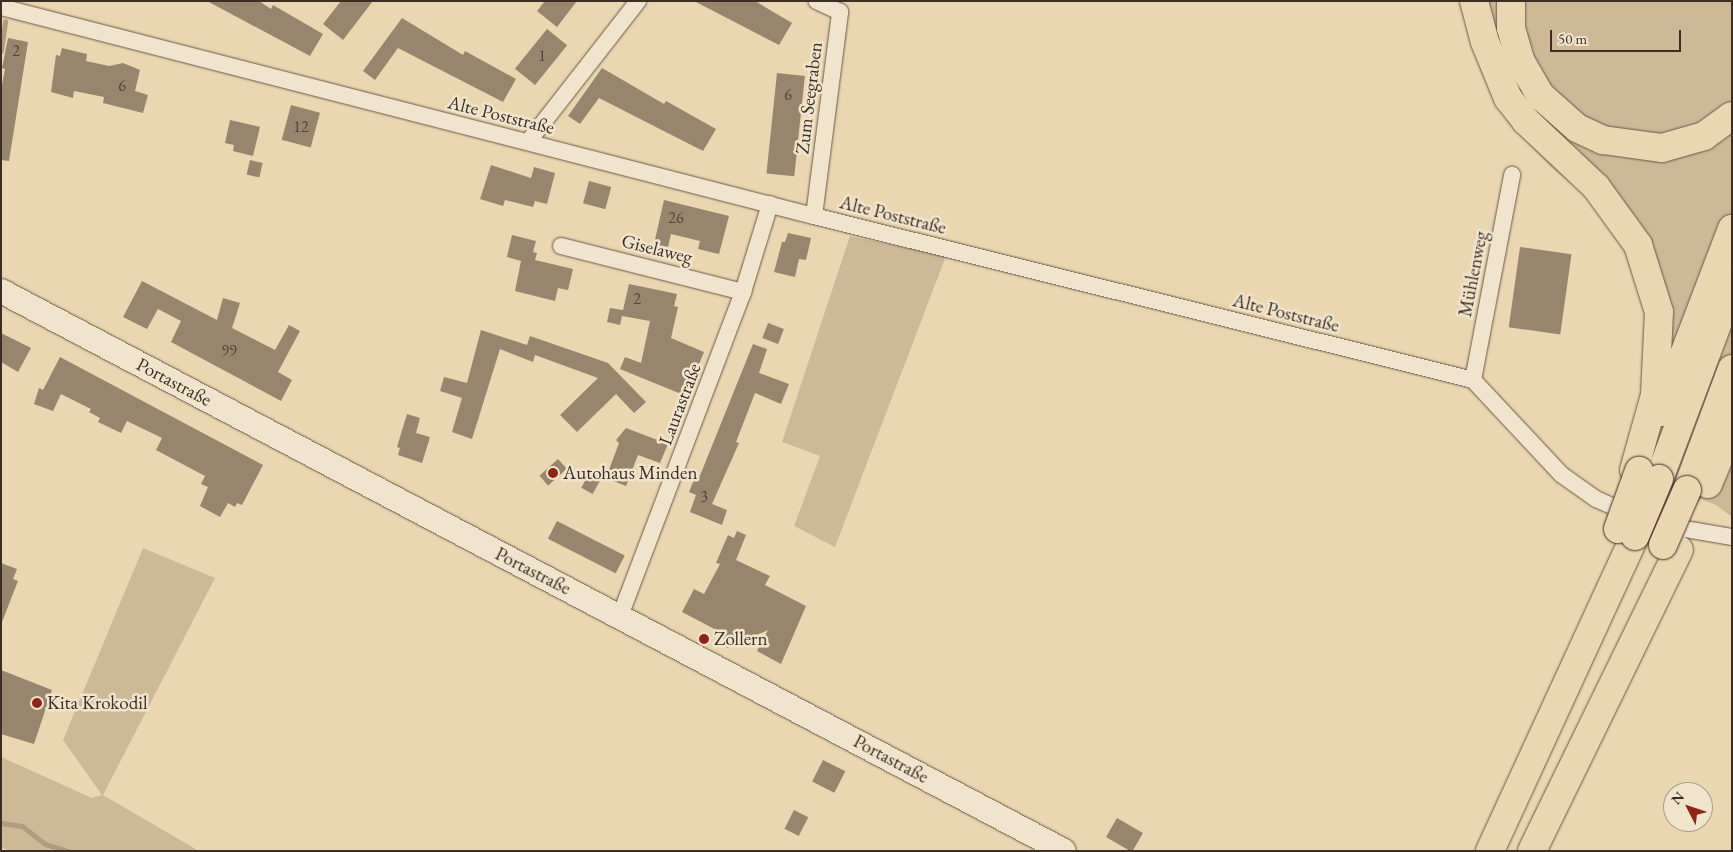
<!DOCTYPE html>
<html>
<head>
<meta charset="utf-8">
<style>
  body { margin:0 }
  #map { position:relative; width:1733px; height:852px; overflow:hidden; background:#ead6b0; font-family:"EB Garamond",serif }
  div>[style] { position:absolute }
  .green>* { inset:0; background:#cdb998 }
  .stream>* { height:5px; margin:-2.5px; padding:0 2.5px; transform-origin:2.5px; border-radius:2.5px; background:#af9d81 }
  .building>* { inset:0; background:#97856d; transform-origin:0 0 }
  .roads { filter:drop-shadow(0 0 1px #685848) drop-shadow(0 0 1px #685848) }
  .minor>* { height:16px; margin:-8px; padding:0 8px; transform-origin:8px; border-radius:8px; background:#f1e4cc }
  .secondary>* { height:24px; margin:-12px; padding:0 12px; transform-origin:12px; border-radius:12px; background:#f1e4cc }
  .trunk>* { height:28px; margin:-14px; padding:0 14px; transform-origin:14px; border-radius:14px; background:#ead6b0 }
  .bridges { filter:drop-shadow(0 0 1px #3d2e25) drop-shadow(0 0 1px #3d2e25) }
  .trunk-bridge>* { height:28px; margin:-14px; padding:0 14px; transform-origin:14px; border-radius:14px; background:#ead6b0 }
  .dots>* { width:14px; height:14px; translate:-50% -50%; box-sizing:border-box; border:2px solid #f1e4cc; border-radius:50% }
  span { translate:-50% -50%; white-space:nowrap; text-align:center; line-height:1.15; -webkit-text-stroke:5px #f1e4cc; paint-order:stroke }
  .number-label { font-size:16px; color:#544437 }
  .number-label span { -webkit-text-stroke-width:0 }
  .street-label { font-size:19px; color:#3d2e25 }
  .poi-label { font-size:19px; color:#3d2e25 }
  .left { translate:0 -50%; text-align:left }
  .frame { position:absolute; inset:0; border:2px solid #3d2e25; pointer-events:none }
  .north { position:absolute; left:1663px; top:782px; width:50px; height:50px; box-sizing:border-box; background:#f1e4cc; border:1px solid #a99b89; border-radius:50%; rotate:311deg; font-size:14px; font-weight:700; line-height:20px; text-align:center; color:#3d2e25 }
  .north::after { content:''; display:block; margin:auto; width:18px; height:22px; background:#8f2418; clip-path:polygon(50% 0,100% 100%,50% 72%,0 100%) }
  .scale { position:absolute; left:1550px; top:30px; width:131px; height:22px; box-sizing:border-box; border:2px solid #3d2e25; border-top:0; padding-left:6px; font-size:15px; line-height:18px; white-space:nowrap; color:#3d2e25; -webkit-text-stroke:4px #f1e4cc; paint-order:stroke }
</style>
</head>
<body>
<div id="map">
  <div class="green">
    <div style="clip-path:polygon(1460px 1px,1732px 1px,1732px 517px,1716px 505px,1621px 469px,1635px 431px,1646px 373px,1646px 317px,1637px 279px,1623px 243px,1590px 199px,1550px 166px,1508px 122px,1481px 71px)"></div>
    <div style="clip-path:polygon(850px 236px,946px 256px,835px 547px,794px 526px,820px 456px,782px 442px)"></div>
    <div style="clip-path:polygon(143px 548px,215px 578px,103px 795px,199px 851px,9px 851px,1px 847px,1px 757px,92px 798px,102px 795px,63px 740px)"></div>
  </div>
  <div class="stream">
    <div style="left:1px;top:51px;width:30px;rotate:-82deg"></div>
    <div style="left:1px;top:823px;width:21px;rotate:8deg"></div>
    <div style="left:22px;top:826px;width:29px;rotate:38deg"></div>
    <div style="left:45px;top:844px;width:24px;rotate:17deg"></div>
  </div>
  <div class="building">
    <div style="clip-path:polygon(207px 1px,259px 1px,271px 9px,273px 5px,323px 34px,310px 56px)"></div>
    <div style="clip-path:polygon(341px 1px,373px 1px,343px 40px,323px 24px)"></div>
    <div style="clip-path:polygon(545px 1px,577px 1px,557px 27px,537px 11px)"></div>
    <div style="clip-path:polygon(694px 1px,755px 1px,792px 23px,779px 45px)"></div>
    <div style="clip-path:polygon(402px 18px,463px 55px,465px 51px,516px 79px,503px 102px,398px 48px,375px 80px,363px 71px)"></div>
    <div style="left:547px;top:29px;width:26px;height:51px;rotate:39deg"></div>
    <div style="clip-path:polygon(8px 38px,28px 42px,9px 161px,1px 160px,1px 90px,5px 69px,2px 68px)"></div>
    <div style="clip-path:polygon(62px 48px,87px 54px,86px 61px,109px 66px,123px 63px,140px 70px,135px 91px,148px 95px,143px 113px,103px 103px,104px 97px,74px 91px,73px 98px,51px 92px,56px 55px,60px 56px)"></div>
    <div style="clip-path:polygon(602px 68px,664px 104px,666px 101px,716px 129px,703px 151px,599px 98px,580px 124px,568px 116px)"></div>
    <div style="left:777px;top:73px;width:28px;height:101px;rotate:6deg"></div>
    <div style="left:291px;top:105px;width:30px;height:36px;rotate:15deg"></div>
    <div style="clip-path:polygon(230px 120px,260px 127px,253px 156px,233px 151px,234px 145px,225px 143px)"></div>
    <div style="left:250px;top:160px;width:13px;height:15px;rotate:13deg"></div>
    <div style="clip-path:polygon(491px 165px,531px 178px,534px 167px,555px 173px,547px 204px,535px 201px,533px 207px,505px 200px,503px 206px,480px 199px)"></div>
    <div style="left:589px;top:181px;width:23px;height:23px;rotate:15deg"></div>
    <div style="clip-path:polygon(664px 200px,729px 216px,719px 254px,698px 249px,700px 241px,671px 234px,668px 247px,654px 244px)"></div>
    <div style="clip-path:polygon(788px 233px,811px 238px,806px 260px,799px 259px,795px 277px,774px 272px,782px 242px,785px 242px)"></div>
    <div style="clip-path:polygon(512px 235px,536px 241px,533px 252px,537px 253px,535px 260px,573px 269px,568px 290px,558px 288px,555px 301px,515px 291px,521px 261px,507px 257px)"></div>
    <div style="left:1520px;top:247px;width:52px;height:81px;rotate:8deg"></div>
    <div style="clip-path:polygon(142px 281px,217px 320px,223px 298px,240px 303px,232px 328px,275px 350px,289px 325px,300px 331px,278px 372px,292px 380px,281px 401px,171px 342px,181px 321px,158px 309px,147px 329px,123px 317px)"></div>
    <div style="clip-path:polygon(629px 284px,677px 294px,674px 306px,678px 307px,671px 338px,704px 352px,686px 396px,620px 369px,625px 357px,641px 363px,650px 321px,622px 316px,620px 325px,607px 322px,610px 308px,623px 310px)"></div>
    <div style="left:768px;top:323px;width:17px;height:16px;rotate:21deg"></div>
    <div style="clip-path:polygon(481px 330px,527px 345px,530px 336px,608px 363px,646px 402px,634px 413px,616px 394px,577px 432px,560px 415px,598px 378px,535px 355px,533px 362px,500px 349px,472px 439px,452px 432px,462px 398px,440px 391px,444px 377px,467px 383px)"></div>
    <div style="clip-path:polygon(1px 333px,31px 348px,18px 372px,1px 362px)"></div>
    <div style="clip-path:polygon(753px 344px,767px 349px,759px 373px,789px 384px,781px 404px,755px 393px,736px 442px,739px 443px,712px 504px,727px 510px,722px 525px,690px 512px,696px 495px,689px 492px,695px 477px,699px 478px)"></div>
    <div style="clip-path:polygon(60px 357px,263px 465px,242px 505px,237px 503px,235px 507px,228px 503px,220px 517px,200px 506px,208px 487px,201px 484px,205px 476px,156px 450px,162px 438px,127px 421px,121px 433px,98px 422px,100px 418px,89px 412px,91px 409px,61px 394px,53px 411px,34px 404px,39px 388px,43px 390px)"></div>
    <div style="clip-path:polygon(407px 414px,420px 418px,416px 433px,430px 437px,422px 463px,398px 455px,400px 448px,397px 447px)"></div>
    <div style="clip-path:polygon(626px 428px,668px 444px,660px 463px,638px 455px,626px 486px,606px 478px,619px 443px,616px 440px)"></div>
    <div style="left:558px;top:459px;width:13px;height:25px;rotate:48deg"></div>
    <div style="left:590px;top:472px;width:13px;height:18px;rotate:29deg"></div>
    <div style="left:557px;top:521px;width:76px;height:20px;rotate:27deg"></div>
    <div style="clip-path:polygon(737px 531px,746px 535px,736px 560px,770px 576px,765px 585px,806px 606px,781px 664px,757px 651px,768px 630px,727px 648px,722px 633px,682px 612px,694px 589px,704px 594px,720px 564px,716px 563px,728px 535px,734px 538px)"></div>
    <div style="clip-path:polygon(1px 563px,17px 569px,13px 579px,18px 581px,2px 622px)"></div>
    <div style="clip-path:polygon(1px 670px,52px 690px,34px 744px,1px 734px)"></div>
    <div style="left:823px;top:760px;width:25px;height:24px;rotate:27deg"></div>
    <div style="left:794px;top:810px;width:16px;height:21px;rotate:27deg"></div>
    <div style="left:1117px;top:818px;width:30px;height:22px;rotate:30deg"></div>
  </div>
  <div class="roads">
    <div class="minor">
      <div style="left:1px;top:7px;width:839px;rotate:14.42deg"></div>
      <div style="left:814px;top:216px;width:679px;rotate:13.97deg"></div>
      <div style="left:1473px;top:380px;width:130px;rotate:46.9deg"></div>
      <div style="left:1562px;top:475px;width:42px;rotate:35.2deg"></div>
      <div style="left:1596px;top:499px;width:59px;rotate:24deg"></div>
      <div style="left:1650px;top:523px;width:83px;rotate:9.7deg"></div>
      <div style="left:528px;top:142px;width:179px;rotate:-52deg"></div>
      <div style="left:814px;top:216px;width:206px;rotate:-82.7deg"></div>
      <div style="left:840px;top:12px;width:26px;rotate:-155deg"></div>
      <div style="left:561px;top:246px;width:188px;rotate:14.2deg"></div>
      <div style="left:1473px;top:380px;width:209px;rotate:-79.2deg"></div>
      <div style="left:620px;top:616px;width:347px;rotate:-69.2deg"></div>
      <div style="left:743px;top:292px;width:92px;rotate:-72.9deg"></div>
    </div>
    <div class="secondary">
      <div style="left:1px;top:291px;width:1201px;rotate:27.78deg"></div>
    </div>
    <div class="trunk">
      <div style="left:1474px;top:1px;width:42px;rotate:75deg"></div>
      <div style="left:1485px;top:42px;width:61px;rotate:67.7deg"></div>
      <div style="left:1508px;top:98px;width:29px;rotate:52deg"></div>
      <div style="left:1526px;top:121px;width:96px;rotate:43.3deg"></div>
      <div style="left:1596px;top:187px;width:72px;rotate:54.1deg"></div>
      <div style="left:1638px;top:245px;width:70px;rotate:72.6deg"></div>
      <div style="left:1659px;top:312px;width:83px;rotate:92.8deg"></div>
      <div style="left:1655px;top:395px;width:78px;rotate:105.6deg"></div>
      <div style="left:1511px;top:1px;width:27px;rotate:90deg"></div>
      <div style="left:1511px;top:28px;width:35px;rotate:74deg"></div>
      <div style="left:1521px;top:62px;width:39px;rotate:60deg"></div>
      <div style="left:1541px;top:96px;width:48px;rotate:41.6deg"></div>
      <div style="left:1577px;top:128px;width:29px;rotate:25deg"></div>
      <div style="left:1603px;top:140px;width:60px;rotate:7.7deg"></div>
      <div style="left:1662px;top:148px;width:44px;rotate:-15.9deg"></div>
      <div style="left:1704px;top:136px;width:34px;rotate:-36deg"></div>
      <div style="left:1662px;top:412px;width:196px;rotate:-69.1deg"></div>
      <div style="left:1659px;top:479px;width:207px;rotate:-69.4deg"></div>
      <div style="left:1708px;top:484px;width:63px;rotate:-67.5deg"></div>
      <div style="left:1687px;top:490px;width:129px;rotate:-69.6deg"></div>
      <div style="left:1490px;top:851px;width:347px;rotate:-65.3deg"></div>
      <div style="left:1532px;top:851px;width:335px;rotate:-64deg"></div>
    </div>
  </div>
  <div class="bridges">
    <div class="trunk-bridge">
      <div style="left:1618px;top:529px;width:62px;rotate:-70.1deg"></div>
      <div style="left:1635px;top:536px;width:62px;rotate:-67.2deg"></div>
      <div style="left:1663px;top:545px;width:60px;rotate:-66.4deg"></div>
    </div>
  </div>
  <div class="dots">
    <div style="left:553px;top:473px;background:#8f2418"></div>
    <div style="left:704px;top:639px;background:#8f2418"></div>
    <div style="left:37px;top:703px;background:#8f2418"></div>
  </div>
  <div class="number-label">
    <span style="left:16px;top:51px">2</span>
    <span style="left:542px;top:56px">1</span>
    <span style="left:122px;top:86px">6</span>
    <span style="left:788px;top:95px">6</span>
    <span style="left:301px;top:127px">12</span>
    <span style="left:676px;top:218px">26</span>
    <span style="left:637px;top:299px">2</span>
    <span style="left:229px;top:351px">99</span>
    <span style="left:704px;top:497px">3</span>
  </div>
  <div class="street-label">
    <span style="left:809px;top:98px;rotate:-83deg">Zum Seegraben</span>
    <span style="left:501px;top:115px;rotate:14deg">Alte Poststraße</span>
    <span style="left:893px;top:215px;rotate:14deg">Alte Poststraße</span>
    <span style="left:657px;top:249px;rotate:14deg">Giselaweg</span>
    <span style="left:1473px;top:274px;rotate:-79deg">Mühlenweg</span>
    <span style="left:1286px;top:313px;rotate:14deg">Alte Poststraße</span>
    <span style="left:174px;top:382px;rotate:28deg">Portastraße</span>
    <span style="left:680px;top:404px;rotate:-69deg">Laurastraße</span>
    <span style="left:533px;top:571px;rotate:27deg">Portastraße</span>
    <span style="left:891px;top:759px;rotate:28deg">Portastraße</span>
  </div>
  <div class="poi-label">
    <span class="left" style="left:563px;top:473px">Autohaus Minden</span>
    <span class="left" style="left:714px;top:639px">Zollern</span>
    <span class="left" style="left:47px;top:703px">Kita Krokodil</span>
  </div>
  <div class="frame"></div>
  <div class="north">N</div>
  <div class="scale">50 m</div>
</div>
</body>
</html>
